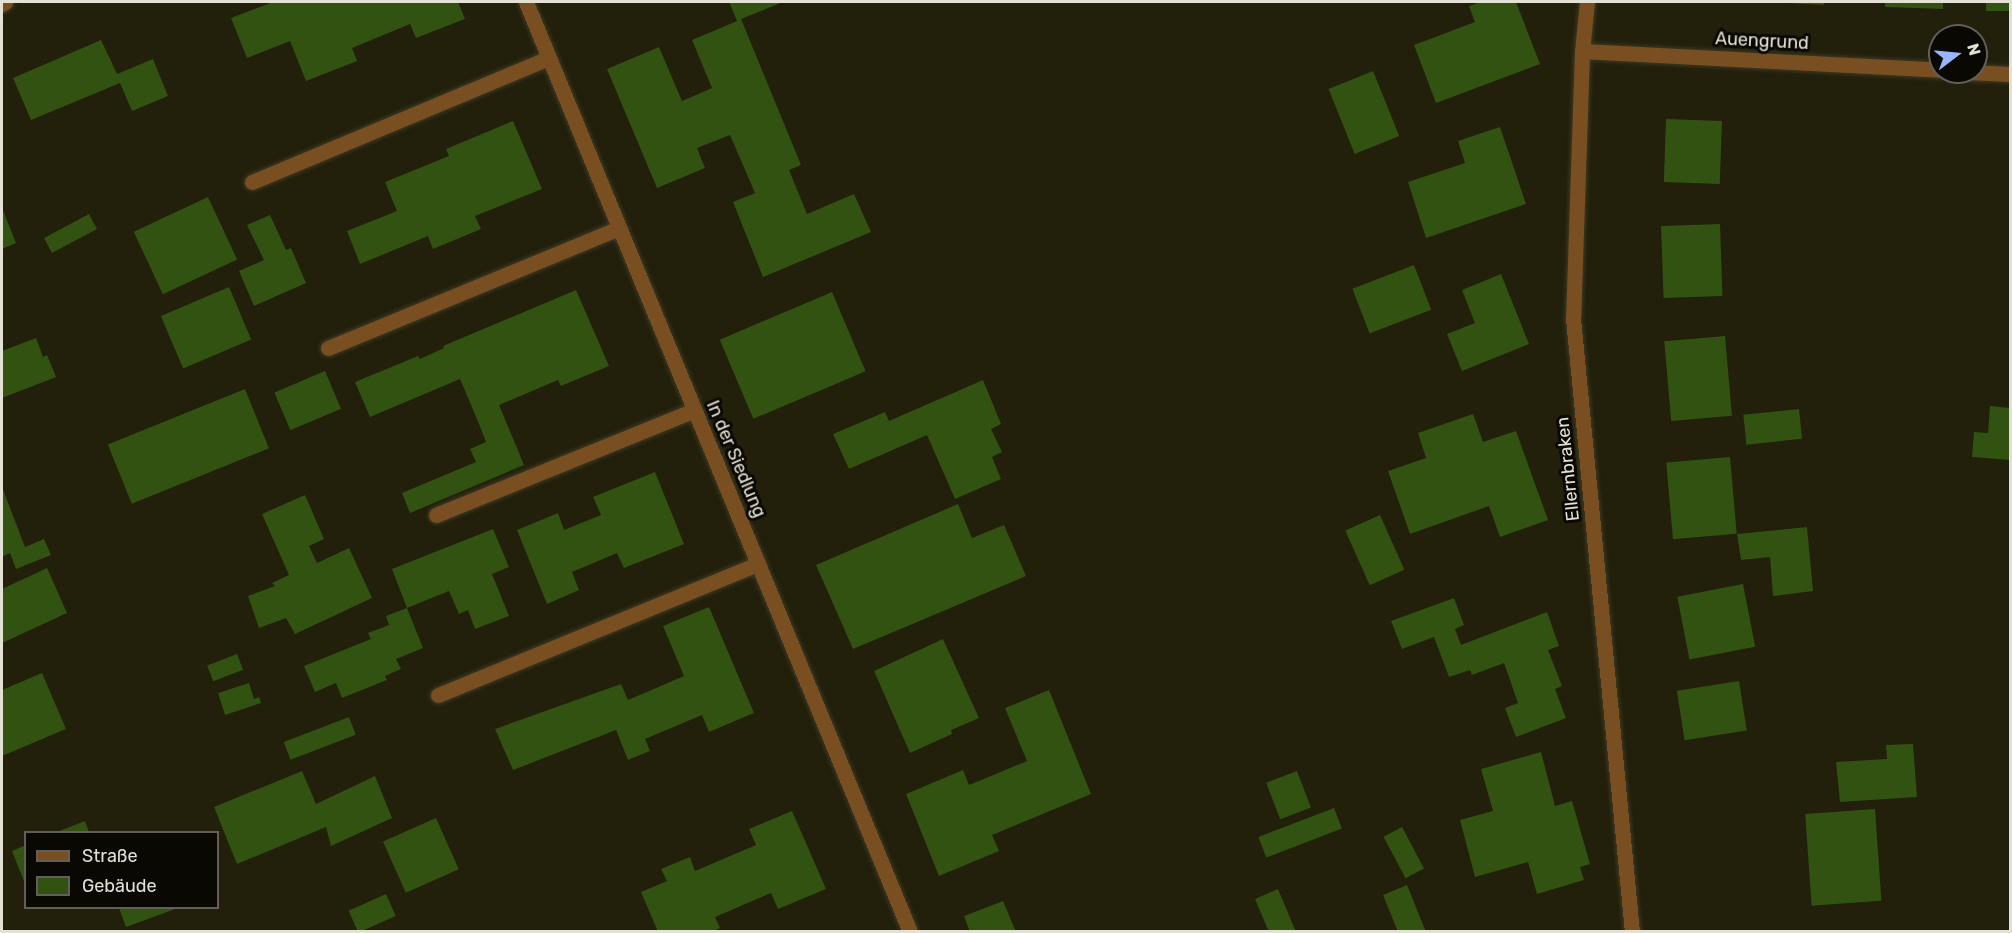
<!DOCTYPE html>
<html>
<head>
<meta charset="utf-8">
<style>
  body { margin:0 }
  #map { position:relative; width:2012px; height:933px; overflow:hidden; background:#221f0a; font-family:Rubik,sans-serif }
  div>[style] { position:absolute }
  .building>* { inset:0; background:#315210; transform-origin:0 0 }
  .roads { filter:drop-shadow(0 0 2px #3d3a26) drop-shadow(0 0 2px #3d3a26) }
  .lane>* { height:15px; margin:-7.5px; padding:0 7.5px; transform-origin:7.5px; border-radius:7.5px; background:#794f21 }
  .street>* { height:15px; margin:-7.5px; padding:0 7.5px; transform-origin:7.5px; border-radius:7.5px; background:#794f21 }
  span { translate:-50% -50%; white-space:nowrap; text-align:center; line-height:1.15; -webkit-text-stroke:6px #0a0803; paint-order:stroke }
  .street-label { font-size:18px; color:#e3e1d4 }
  .frame { position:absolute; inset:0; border:3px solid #e3e1d4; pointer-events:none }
  .legend { position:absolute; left:24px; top:831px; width:195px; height:78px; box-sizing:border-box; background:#0a0803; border:2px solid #615f57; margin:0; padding:8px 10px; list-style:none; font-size:18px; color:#e3e1d4 }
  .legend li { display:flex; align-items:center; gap:12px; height:30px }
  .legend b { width:30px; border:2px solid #615f57 }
  .north { position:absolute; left:1928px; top:24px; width:60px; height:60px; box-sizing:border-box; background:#0a0803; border:2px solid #615f57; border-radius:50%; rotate:74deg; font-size:16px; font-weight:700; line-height:24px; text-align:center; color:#e3e1d4 }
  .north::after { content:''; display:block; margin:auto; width:21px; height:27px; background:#99b5fd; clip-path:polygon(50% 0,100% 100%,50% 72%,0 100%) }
</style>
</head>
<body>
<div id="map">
  <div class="building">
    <div style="clip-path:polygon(273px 2px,458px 2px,465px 19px,416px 38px,410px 24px,352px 48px,357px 61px,306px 81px,290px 41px,247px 58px,231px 18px)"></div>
    <div style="clip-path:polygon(729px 2px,783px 2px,741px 19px,801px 165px,789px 170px,807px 214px,854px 194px,871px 232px,763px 277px,733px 202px,755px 193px,730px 135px,697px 148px,705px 168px,657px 188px,607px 69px,659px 47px,682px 101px,712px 88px,692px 40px,737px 21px)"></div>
    <div style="clip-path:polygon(1481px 2px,1516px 2px,1540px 64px,1436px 103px,1414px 45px,1475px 22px,1469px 6px)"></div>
    <div style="clip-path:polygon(1767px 2px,1824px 2px,1824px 5px)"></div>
    <div style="clip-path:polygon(1885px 2px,1943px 2px,1943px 9px,1885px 7px)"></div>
    <div style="left:1986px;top:2px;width:24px;height:9px"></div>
    <div style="clip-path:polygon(101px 40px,117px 74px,153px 59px,168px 96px,132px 111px,120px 83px,31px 120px,13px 78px)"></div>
    <div style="left:1373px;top:71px;width:70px;height:48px;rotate:68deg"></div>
    <div style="left:1666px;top:119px;width:56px;height:63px;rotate:2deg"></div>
    <div style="clip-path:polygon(513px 121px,542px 189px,475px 216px,481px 229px,433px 249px,428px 236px,360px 264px,347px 231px,397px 211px,385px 182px,449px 156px,446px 149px)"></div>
    <div style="clip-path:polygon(1500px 127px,1526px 204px,1426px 238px,1408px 182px,1465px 163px,1458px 141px)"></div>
    <div style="left:208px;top:197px;width:69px;height:82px;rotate:65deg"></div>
    <div style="clip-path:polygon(2px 208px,16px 243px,2px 249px)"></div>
    <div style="left:89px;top:214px;width:17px;height:51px;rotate:62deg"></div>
    <div style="clip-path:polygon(270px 215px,286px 250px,291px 248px,306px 283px,254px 306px,239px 271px,264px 260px,247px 225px)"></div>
    <div style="left:1720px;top:224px;width:72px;height:59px;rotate:88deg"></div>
    <div style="left:1414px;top:265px;width:48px;height:66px;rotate:69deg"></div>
    <div style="clip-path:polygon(1501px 274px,1529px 344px,1462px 371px,1447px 334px,1475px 323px,1462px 290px)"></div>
    <div style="left:229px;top:287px;width:57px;height:74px;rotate:67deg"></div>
    <div style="clip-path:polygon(576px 290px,609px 366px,561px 386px,558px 380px,499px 405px,524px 465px,410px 513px,402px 493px,476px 462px,470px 449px,486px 442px,479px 424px,460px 379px,370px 417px,355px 382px,418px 356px,420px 359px,444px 348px,443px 346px)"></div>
    <div style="left:832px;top:292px;width:86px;height:122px;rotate:67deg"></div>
    <div style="left:1725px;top:336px;width:80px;height:61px;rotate:85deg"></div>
    <div style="clip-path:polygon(36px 338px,43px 357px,47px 355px,56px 377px,2px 398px,2px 351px)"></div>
    <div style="left:325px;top:371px;width:41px;height:55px;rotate:67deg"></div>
    <div style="clip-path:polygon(983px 380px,1001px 424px,991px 429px,1002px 452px,992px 457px,1001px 479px,955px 499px,927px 435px,849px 469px,833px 434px,885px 412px,889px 421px)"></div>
    <div style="left:245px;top:389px;width:64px;height:148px;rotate:68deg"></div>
    <div style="clip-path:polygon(1990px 406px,2010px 408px,2010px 460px,1972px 457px,1974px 432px,1988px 433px)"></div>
    <div style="left:1799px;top:409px;width:30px;height:56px;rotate:84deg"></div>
    <div style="clip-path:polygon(1473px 414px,1483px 442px,1516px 431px,1548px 520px,1500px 537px,1489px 506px,1410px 534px,1388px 471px,1426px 458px,1418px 433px)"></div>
    <div style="left:1730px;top:457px;width:77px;height:64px;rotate:85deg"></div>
    <div style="clip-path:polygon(655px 472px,684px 544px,624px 568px,617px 553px,572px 572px,579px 590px,547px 604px,517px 530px,558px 513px,564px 530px,601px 515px,593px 497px)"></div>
    <div style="clip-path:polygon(2px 487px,25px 547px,44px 539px,51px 555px,16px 569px,10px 553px,2px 557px)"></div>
    <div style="clip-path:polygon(305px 495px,324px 539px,309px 546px,317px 563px,349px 548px,372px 598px,295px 634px,286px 618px,259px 628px,248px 596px,275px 586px,272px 583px,289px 575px,262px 514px)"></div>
    <div style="clip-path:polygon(958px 504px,972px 538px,1004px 525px,1026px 576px,853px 649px,816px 565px)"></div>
    <div style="left:1380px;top:515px;width:60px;height:38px;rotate:66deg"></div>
    <div style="clip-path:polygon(1807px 527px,1813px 591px,1773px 596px,1770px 557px,1741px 560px,1737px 534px)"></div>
    <div style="clip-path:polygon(493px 529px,509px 567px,492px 574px,509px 616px,475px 629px,468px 610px,459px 614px,449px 591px,407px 608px,392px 569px)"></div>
    <div style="clip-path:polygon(47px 568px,67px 613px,2px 643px,2px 589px)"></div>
    <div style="left:1743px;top:584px;width:64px;height:67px;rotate:79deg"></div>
    <div style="clip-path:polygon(1454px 598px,1464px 625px,1455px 629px,1461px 645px,1547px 612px,1559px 646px,1548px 650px,1562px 686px,1555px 689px,1566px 718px,1516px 737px,1505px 708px,1518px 703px,1504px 663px,1472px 675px,1470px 670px,1449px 677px,1434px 637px,1402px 649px,1391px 621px)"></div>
    <div style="clip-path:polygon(709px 607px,754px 713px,709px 732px,702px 715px,645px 739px,650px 751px,628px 760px,616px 730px,513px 770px,495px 729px,621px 684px,628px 700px,684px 676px,663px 626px)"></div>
    <div style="clip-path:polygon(407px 608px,423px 648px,396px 659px,401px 669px,385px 676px,387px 680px,342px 698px,336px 683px,315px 692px,304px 666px,371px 639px,368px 633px,389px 625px,386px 616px)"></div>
    <div style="clip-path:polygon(943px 639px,979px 718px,951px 730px,952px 734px,910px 753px,874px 671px)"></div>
    <div style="left:237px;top:654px;width:17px;height:32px;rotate:69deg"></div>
    <div style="clip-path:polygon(42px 673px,66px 729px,2px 756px,2px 690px)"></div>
    <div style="left:1739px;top:681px;width:50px;height:63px;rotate:81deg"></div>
    <div style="clip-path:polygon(249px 683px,254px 699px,259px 697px,261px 703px,225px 715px,218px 693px)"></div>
    <div style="clip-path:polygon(1049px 690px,1091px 794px,992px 835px,999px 851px,939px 876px,906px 794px,963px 770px,969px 785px,1027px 761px,1005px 708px)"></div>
    <div style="left:349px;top:717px;width:19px;height:70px;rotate:69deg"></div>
    <div style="clip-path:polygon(1913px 744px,1917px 797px,1840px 802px,1836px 762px,1887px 759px,1886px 745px)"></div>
    <div style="clip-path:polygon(1541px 752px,1555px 806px,1572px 801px,1590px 864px,1580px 867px,1584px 880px,1537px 894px,1528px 862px,1475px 877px,1460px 820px,1493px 811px,1481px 769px)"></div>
    <div style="clip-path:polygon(302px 771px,316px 804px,375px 776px,392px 818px,331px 846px,326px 827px,237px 864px,214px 807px)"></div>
    <div style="left:1297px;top:771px;width:39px;height:33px;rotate:69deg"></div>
    <div style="left:1334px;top:808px;width:22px;height:81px;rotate:69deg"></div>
    <div style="left:1875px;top:809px;width:92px;height:70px;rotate:86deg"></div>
    <div style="clip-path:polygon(792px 811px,826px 889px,778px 909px,771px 893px,715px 917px,720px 928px,711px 932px,658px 932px,641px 892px,667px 881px,661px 869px,690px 857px,695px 871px,756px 845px,749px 829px)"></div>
    <div style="left:436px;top:818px;width:56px;height:58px;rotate:66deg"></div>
    <div style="clip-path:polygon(85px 821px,89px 832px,57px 832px)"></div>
    <div style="left:1402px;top:827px;width:47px;height:21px;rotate:62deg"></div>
    <div style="clip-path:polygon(26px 845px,26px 884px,25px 884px,12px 851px)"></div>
    <div style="clip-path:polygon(1407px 885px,1426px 932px,1398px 932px,1383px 895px)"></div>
    <div style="clip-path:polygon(1278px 889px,1296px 932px,1269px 932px,1255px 899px)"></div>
    <div style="left:386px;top:894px;width:24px;height:41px;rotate:66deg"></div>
    <div style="clip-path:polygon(1003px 901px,1016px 932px,970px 932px,964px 916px)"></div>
    <div style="clip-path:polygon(119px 908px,178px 908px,126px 927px)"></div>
  </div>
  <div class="roads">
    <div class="lane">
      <div style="left:252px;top:182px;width:322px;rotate:-22.7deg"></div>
      <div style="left:328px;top:348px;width:315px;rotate:-22.4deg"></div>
      <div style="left:436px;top:515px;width:279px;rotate:-22.1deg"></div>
      <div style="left:438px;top:695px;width:346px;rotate:-22.3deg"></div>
    </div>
    <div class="street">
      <div style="left:526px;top:2px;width:1006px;rotate:67.56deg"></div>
      <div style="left:1587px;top:2px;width:49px;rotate:95.8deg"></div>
      <div style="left:1582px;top:51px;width:267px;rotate:91.9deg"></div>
      <div style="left:1573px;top:318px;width:617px;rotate:84.51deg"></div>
      <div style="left:2px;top:4px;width:4px;rotate:-34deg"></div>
      <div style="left:1582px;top:51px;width:359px;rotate:3deg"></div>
      <div style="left:1967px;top:72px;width:43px;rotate:2.7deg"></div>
    </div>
  </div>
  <div class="street-label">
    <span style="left:1762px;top:41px;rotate:3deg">Auengrund</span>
    <span style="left:736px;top:459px;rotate:67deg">In der Siedlung</span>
    <span style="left:1568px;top:469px;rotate:-96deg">Ellernbraken</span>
  </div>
  <div class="frame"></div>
  <ul class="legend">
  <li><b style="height:8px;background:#794f21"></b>Straße</li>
  <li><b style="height:16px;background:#315210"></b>Gebäude</li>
  </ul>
  <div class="north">N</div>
</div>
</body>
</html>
